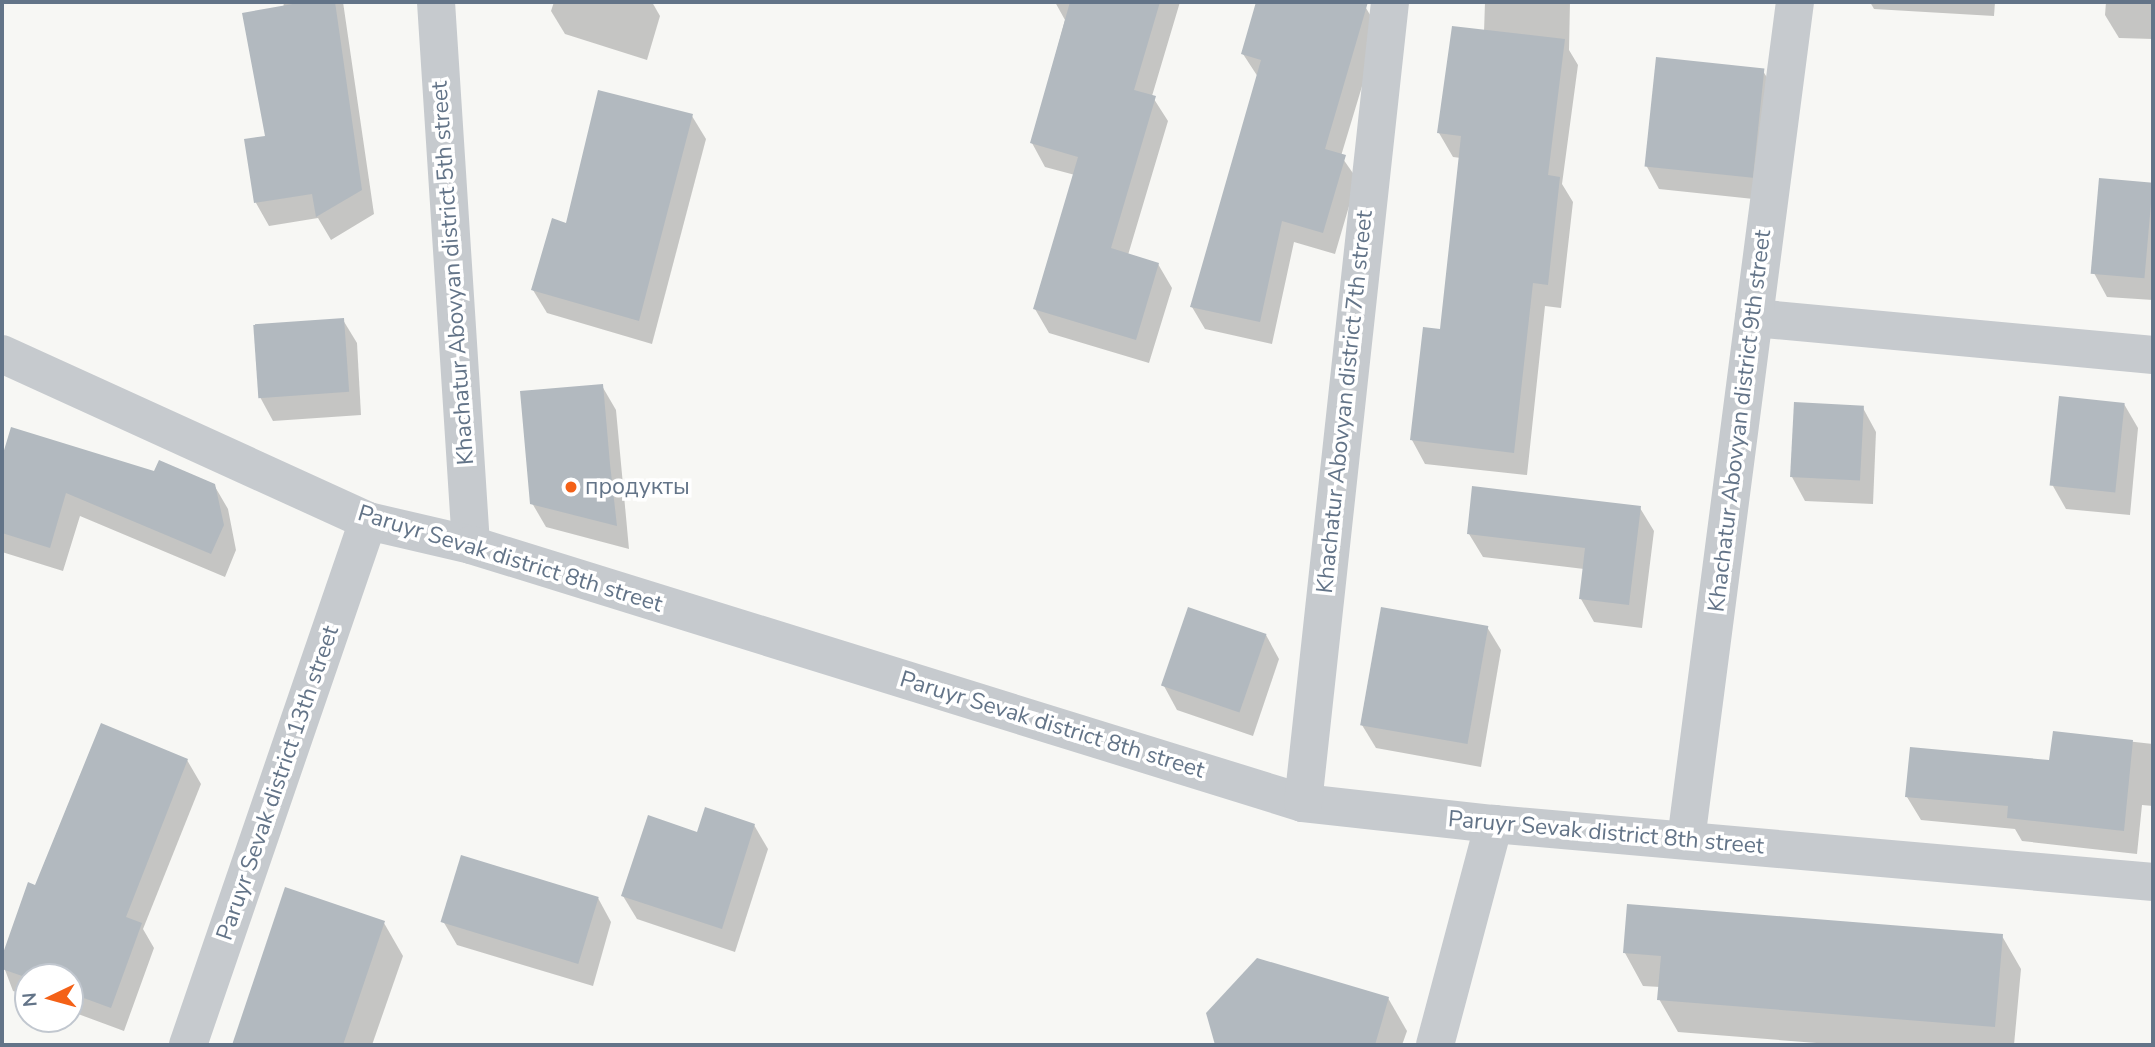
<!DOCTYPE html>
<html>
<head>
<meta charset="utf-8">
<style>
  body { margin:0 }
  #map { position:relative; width:2155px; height:1047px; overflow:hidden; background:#f7f7f4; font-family:"Nunito Sans",sans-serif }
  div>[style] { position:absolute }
  .shadow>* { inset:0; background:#0003 }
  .building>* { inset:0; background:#b2b9bf; transform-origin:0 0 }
  .minor>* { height:38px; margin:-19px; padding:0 19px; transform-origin:19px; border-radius:19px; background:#c6cace }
  .dots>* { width:19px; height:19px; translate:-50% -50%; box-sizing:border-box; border:4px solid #fff; border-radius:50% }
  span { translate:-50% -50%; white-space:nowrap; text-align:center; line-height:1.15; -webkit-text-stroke:7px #fff; paint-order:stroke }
  .street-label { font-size:23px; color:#637488 }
  .poi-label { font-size:23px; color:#637488 }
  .left { translate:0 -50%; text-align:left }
  .frame { position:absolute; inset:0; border:4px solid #637488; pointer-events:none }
  .north { position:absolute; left:14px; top:963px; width:70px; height:70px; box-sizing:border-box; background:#fff; border:2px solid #c1c7cf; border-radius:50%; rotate:265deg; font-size:19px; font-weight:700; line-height:28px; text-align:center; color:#637488 }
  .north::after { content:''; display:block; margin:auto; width:24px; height:32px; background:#f46117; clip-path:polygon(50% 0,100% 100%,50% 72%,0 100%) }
</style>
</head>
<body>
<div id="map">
  <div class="shadow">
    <div style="clip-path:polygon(284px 2px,343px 2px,374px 214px,331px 240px,318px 218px,269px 226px,256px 203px)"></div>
    <div style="clip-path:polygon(554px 2px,652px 2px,660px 16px,647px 60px,565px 34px,551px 11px)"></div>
    <div style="clip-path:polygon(1055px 2px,1180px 2px,1152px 96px,1168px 121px,1128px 255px,1158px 264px,1172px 288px,1149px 363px,1049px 333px,1035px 309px,1075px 175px,1045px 167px,1032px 143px,1065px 20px)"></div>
    <div style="clip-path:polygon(1258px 2px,1343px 2px,1366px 8px,1379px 30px,1341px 156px,1357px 179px,1335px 254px,1294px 242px,1272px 344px,1205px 329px,1192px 307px,1258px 77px,1243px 54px)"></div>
    <div style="clip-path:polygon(1485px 2px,1570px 2px,1569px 50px,1578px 65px,1562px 184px,1573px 202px,1561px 308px,1545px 306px,1527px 475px,1425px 464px,1412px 440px,1442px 331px,1461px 158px,1453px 157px,1439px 133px,1484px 32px)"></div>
    <div style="clip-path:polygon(1870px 2px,1995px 2px,1994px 16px,1874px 9px)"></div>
    <div style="clip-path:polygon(2106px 2px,2153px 2px,2153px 39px,2119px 38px,2105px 15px)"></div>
    <div style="clip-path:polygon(1763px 71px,1777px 94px,1763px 200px,1659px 189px,1646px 165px)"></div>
    <div style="clip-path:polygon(692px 116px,706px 139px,652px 344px,547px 313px,533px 290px,567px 225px)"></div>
    <div style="clip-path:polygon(2101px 180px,2153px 184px,2153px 300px,2107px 297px,2094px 273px)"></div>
    <div style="clip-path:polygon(343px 320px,357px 343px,361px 415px,273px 421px,260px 397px)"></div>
    <div style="clip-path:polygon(602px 386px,616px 410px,629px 549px,546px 527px,532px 503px)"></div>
    <div style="clip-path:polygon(2124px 404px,2138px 428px,2130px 515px,2066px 509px,2053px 486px)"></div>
    <div style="clip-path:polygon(1863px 408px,1876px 432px,1873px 504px,1805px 501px,1792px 477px)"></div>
    <div style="clip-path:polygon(12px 430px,155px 473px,214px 485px,228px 509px,236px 550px,225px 577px,80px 516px,63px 571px,2px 552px,2px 463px)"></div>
    <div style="clip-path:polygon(1640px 508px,1654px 531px,1642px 628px,1594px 622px,1581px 599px,1584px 569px,1483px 557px,1469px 534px)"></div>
    <div style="clip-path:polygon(1487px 627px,1501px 650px,1481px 767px,1376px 748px,1362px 725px)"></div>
    <div style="clip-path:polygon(1266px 635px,1279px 659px,1253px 736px,1177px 710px,1164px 686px)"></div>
    <div style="clip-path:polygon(2054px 733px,2153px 744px,2153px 806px,2142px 805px,2137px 854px,2022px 841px,2015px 829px,1921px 820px,1907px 797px,2051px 762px)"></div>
    <div style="clip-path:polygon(187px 760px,201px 784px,143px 929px,154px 948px,124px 1031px,70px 1011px,70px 977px,28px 977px,28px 996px,13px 991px,2px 962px,29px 884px,36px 887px)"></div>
    <div style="clip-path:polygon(754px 825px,768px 849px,735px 952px,637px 919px,623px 896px,698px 834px)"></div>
    <div style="clip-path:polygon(286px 890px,384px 923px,403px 956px,372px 1045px,234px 1045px)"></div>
    <div style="clip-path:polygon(598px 898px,611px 922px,593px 986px,457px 945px,443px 921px)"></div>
    <div style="clip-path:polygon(2002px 936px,2021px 969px,2014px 1045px,1842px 1045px,1678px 1032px,1659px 999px,1660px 987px,1643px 986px,1625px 953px)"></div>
    <div style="clip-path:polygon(1388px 998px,1407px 1031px,1402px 1045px,1217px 1045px,1208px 1014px)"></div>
  </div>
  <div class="building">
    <div style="clip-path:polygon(304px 2px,335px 2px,362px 190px,316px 217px,312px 194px,254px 203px,244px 139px,265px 136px,242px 13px)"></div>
    <div style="clip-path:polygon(1070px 2px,1160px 2px,1134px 90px,1156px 96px,1111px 248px,1159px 263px,1136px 340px,1033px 309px,1078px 157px,1030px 143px)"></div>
    <div style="clip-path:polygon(1256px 2px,1368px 2px,1325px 149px,1346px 155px,1323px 233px,1282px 221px,1260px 322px,1190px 307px,1261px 60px,1241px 54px)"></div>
    <div style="clip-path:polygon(1452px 26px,1565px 39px,1548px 175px,1560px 177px,1548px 285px,1533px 283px,1514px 453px,1410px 440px,1423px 327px,1440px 329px,1461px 136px,1437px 133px)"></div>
    <div style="left:1656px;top:57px;width:109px;height:110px;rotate:6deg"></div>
    <div style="clip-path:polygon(598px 90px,693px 114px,639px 321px,531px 290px,552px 218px,566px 223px)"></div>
    <div style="left:2099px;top:178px;width:54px;height:96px;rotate:5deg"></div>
    <div style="left:344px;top:318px;width:74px;height:91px;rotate:86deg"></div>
    <div style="clip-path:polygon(603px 384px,610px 464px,617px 526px,530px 504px,520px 391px)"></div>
    <div style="left:2059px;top:396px;width:66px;height:90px;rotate:6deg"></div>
    <div style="left:1794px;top:402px;width:70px;height:75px;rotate:3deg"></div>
    <div style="clip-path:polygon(11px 427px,154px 471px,159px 460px,215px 484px,224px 525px,211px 554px,66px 493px,50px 548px,2px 533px,2px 457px)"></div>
    <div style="clip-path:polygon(1472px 486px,1641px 506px,1629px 605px,1579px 599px,1585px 548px,1467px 534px)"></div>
    <div style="left:1188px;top:607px;width:83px;height:83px;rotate:19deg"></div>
    <div style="left:1381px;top:607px;width:109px;height:120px;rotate:10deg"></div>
    <div style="clip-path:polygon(101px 723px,188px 759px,126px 917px,142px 923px,111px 1008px,70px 993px,70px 977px,28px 978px,2px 969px,2px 956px,28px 882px,35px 885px)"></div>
    <div style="clip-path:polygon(2053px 731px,2133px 740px,2124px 831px,2007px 818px,2008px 806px,1905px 797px,1910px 747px,2049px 760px)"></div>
    <div style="clip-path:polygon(705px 807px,755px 824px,722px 929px,621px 896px,648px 815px,697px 832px)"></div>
    <div style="left:461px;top:855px;width:144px;height:70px;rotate:17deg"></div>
    <div style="clip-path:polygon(285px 887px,385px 921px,343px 1045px,232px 1045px)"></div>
    <div style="clip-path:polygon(1627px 904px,2003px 934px,1995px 1027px,1657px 1000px,1661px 956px,1623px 953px)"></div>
    <div style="clip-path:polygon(1257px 958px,1389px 997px,1375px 1045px,1215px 1045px,1206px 1013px)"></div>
  </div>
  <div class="minor">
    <div style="left:436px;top:2px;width:544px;rotate:86.31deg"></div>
    <div style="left:1754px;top:318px;width:401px;rotate:5.3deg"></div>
    <div style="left:2px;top:354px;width:402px;rotate:24.5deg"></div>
    <div style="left:368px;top:521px;width:106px;rotate:13.1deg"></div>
    <div style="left:471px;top:545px;width:871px;rotate:17.23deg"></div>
    <div style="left:1303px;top:803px;width:192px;rotate:6.3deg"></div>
    <div style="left:1494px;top:824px;width:662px;rotate:5.03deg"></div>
    <div style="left:1303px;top:803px;width:806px;rotate:-83.8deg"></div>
    <div style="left:1686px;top:840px;width:845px;rotate:-82.59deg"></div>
    <div style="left:188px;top:1045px;width:554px;rotate:-71.04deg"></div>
    <div style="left:1435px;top:1045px;width:229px;rotate:-75.1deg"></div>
  </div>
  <div class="dots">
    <div style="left:571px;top:487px;background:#f46117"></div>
  </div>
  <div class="street-label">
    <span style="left:453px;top:273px;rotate:-94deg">Khachatur Abovyan district 5th street</span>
    <span style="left:1345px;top:402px;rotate:-84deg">Khachatur Abovyan district 7th street</span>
    <span style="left:1740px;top:421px;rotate:-83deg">Khachatur Abovyan district 9th street</span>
    <span style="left:510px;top:559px;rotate:17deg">Paruyr Sevak district 8th street</span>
    <span style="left:1052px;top:725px;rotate:17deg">Paruyr Sevak district 8th street</span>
    <span style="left:278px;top:783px;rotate:-71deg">Paruyr Sevak district 13th street</span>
    <span style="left:1606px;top:833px;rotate:5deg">Paruyr Sevak district 8th street</span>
  </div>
  <div class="poi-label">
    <span class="left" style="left:585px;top:487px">продукты</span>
  </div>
  <div class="frame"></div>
  <div class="north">N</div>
</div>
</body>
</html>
